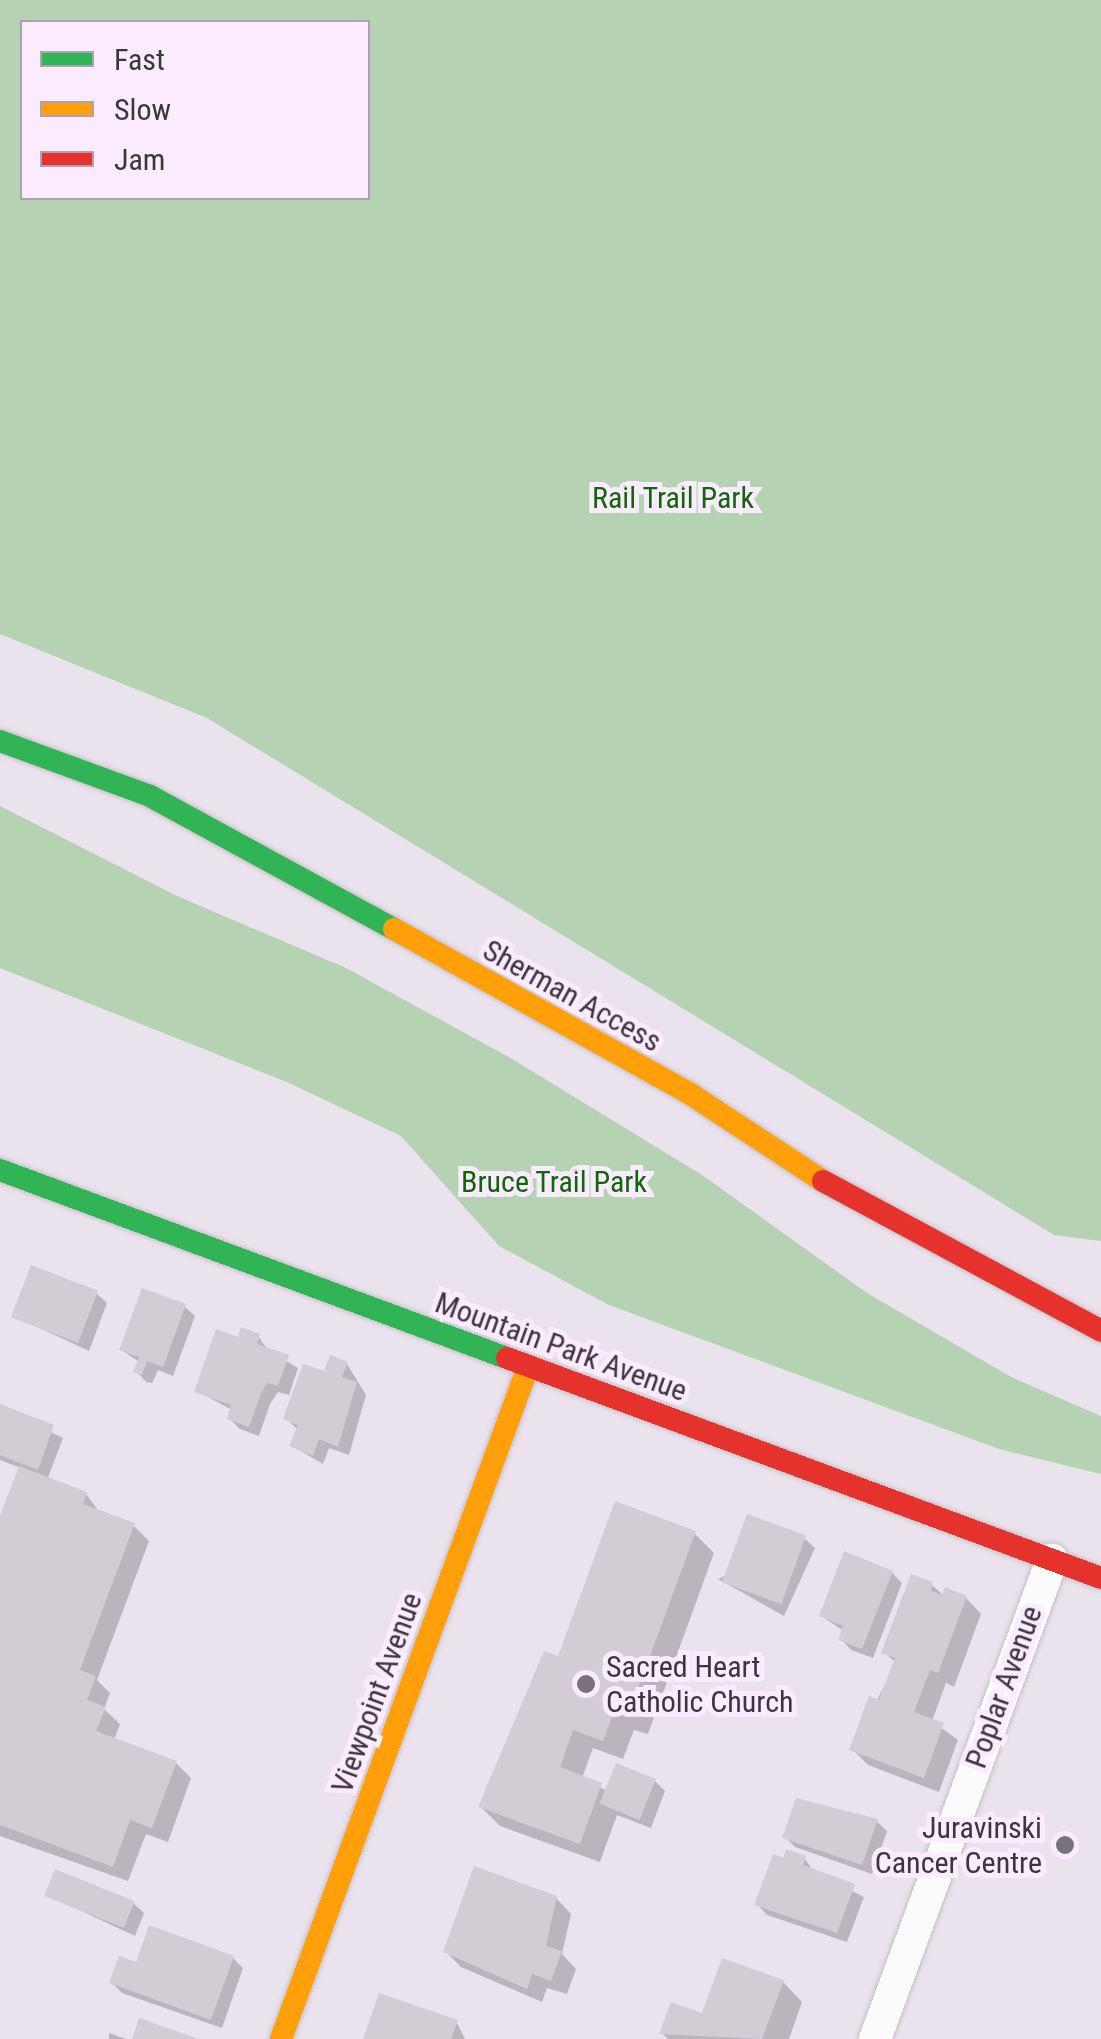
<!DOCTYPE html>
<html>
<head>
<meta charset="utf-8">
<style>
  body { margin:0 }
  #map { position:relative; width:1101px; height:2039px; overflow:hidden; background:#eae2ed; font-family:"Roboto Condensed",sans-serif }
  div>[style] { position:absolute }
  .green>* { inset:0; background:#b5d2b3 }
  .shadow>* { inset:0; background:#0003 }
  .building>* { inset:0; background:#d2ccd5; transform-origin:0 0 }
  .roads { filter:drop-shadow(0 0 2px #c7c0c8) drop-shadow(0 0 2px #c7c0c8) }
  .street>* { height:32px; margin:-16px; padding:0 16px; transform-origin:16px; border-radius:16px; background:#fcfbfc }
  .fast>* { height:22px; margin:-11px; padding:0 11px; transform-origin:11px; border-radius:11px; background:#30b455 }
  .slow>* { height:22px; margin:-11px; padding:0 11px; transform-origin:11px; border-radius:11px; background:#ff9f0a }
  .jam>* { height:22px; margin:-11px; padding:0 11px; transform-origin:11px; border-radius:11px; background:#e5322d }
  .dots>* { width:28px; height:28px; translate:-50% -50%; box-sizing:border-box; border:5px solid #fbebfe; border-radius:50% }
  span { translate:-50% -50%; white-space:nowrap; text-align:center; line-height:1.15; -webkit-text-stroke:10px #fbebfe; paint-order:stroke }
  .park-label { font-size:30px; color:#106609 }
  .street-label { font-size:30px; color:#3b353c }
  .poi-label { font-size:30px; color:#3b353c }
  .left { translate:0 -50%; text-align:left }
  .right { translate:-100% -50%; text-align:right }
  .legend { position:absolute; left:20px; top:20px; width:350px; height:180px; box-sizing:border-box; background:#fbebfe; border:2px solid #aea2b0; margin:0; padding:12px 18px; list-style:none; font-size:30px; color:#3b353c }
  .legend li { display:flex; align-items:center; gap:20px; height:50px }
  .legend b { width:50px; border:2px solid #aea2b0 }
</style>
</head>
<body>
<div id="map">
  <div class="green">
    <div style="clip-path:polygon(evenodd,0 0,1101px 0,1101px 1241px,1054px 1235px,207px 718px,0 634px,0 0,368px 22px,368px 198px,22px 198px,22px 22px,368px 22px)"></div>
    <div style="clip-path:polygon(0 806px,177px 896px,346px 968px,507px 1056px,702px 1175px,867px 1293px,1011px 1377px,1101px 1416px,1101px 1474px,999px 1449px,609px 1305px,499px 1246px,401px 1136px,287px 1082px,0 968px)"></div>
  </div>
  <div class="shadow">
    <div style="clip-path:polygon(96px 1293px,107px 1303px,89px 1351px,14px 1316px)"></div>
    <div style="clip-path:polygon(184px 1306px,195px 1316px,173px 1376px,158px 1370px,152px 1383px,146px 1382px,136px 1371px,139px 1362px,122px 1350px)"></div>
    <div style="clip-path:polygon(258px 1336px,268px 1350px,298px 1368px,289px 1395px,278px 1392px,270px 1404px,259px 1436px,240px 1429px,229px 1418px,232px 1410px,197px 1391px,239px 1340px)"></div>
    <div style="clip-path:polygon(347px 1364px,366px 1395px,349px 1455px,329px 1448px,323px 1464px,292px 1446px,298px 1430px,286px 1418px,325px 1374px)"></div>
    <div style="clip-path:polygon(0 1407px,63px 1438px,47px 1480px,86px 1494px,100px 1513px,133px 1525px,149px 1541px,97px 1680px,110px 1693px,104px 1709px,120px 1724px,114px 1740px,176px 1763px,191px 1778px,168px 1842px,146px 1834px,128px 1881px,0 1836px,0 1524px,21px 1468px,0 1460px)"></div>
    <div style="clip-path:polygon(694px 1533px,714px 1553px,648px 1734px,634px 1730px,623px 1759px,593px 1748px,582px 1778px,607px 1791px,655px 1781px,665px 1791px,651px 1828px,617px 1815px,600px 1862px,500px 1826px,481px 1807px,559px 1659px)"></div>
    <div style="clip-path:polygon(804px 1538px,815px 1548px,784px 1616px,718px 1579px)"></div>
    <div style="clip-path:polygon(892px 1573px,902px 1583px,873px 1658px,851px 1650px,841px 1639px,844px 1631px,821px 1616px)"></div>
    <div style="clip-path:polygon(932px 1585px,944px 1596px,966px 1598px,981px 1614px,954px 1687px,946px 1683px,932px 1721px,958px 1740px,939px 1792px,868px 1765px,852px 1749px,896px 1663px,884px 1652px)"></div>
    <div style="clip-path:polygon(876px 1821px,887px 1831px,872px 1874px,795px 1847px,785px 1837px)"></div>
    <div style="clip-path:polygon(805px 1859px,814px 1872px,864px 1897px,847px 1942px,767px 1915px,757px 1904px,785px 1861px)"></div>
    <div style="clip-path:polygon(47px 1895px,133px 1903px,144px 1913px,135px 1936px)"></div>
    <div style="clip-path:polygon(556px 1898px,571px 1914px,562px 1954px,576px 1969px,567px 1994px,547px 1988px,542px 2002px,461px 1967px,446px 1952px)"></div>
    <div style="clip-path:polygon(233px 1958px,243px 1968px,222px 2028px,122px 1993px,112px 1983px,137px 1965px)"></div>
    <div style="clip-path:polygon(783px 1982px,802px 2002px,789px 2039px,668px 2039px,662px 2033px)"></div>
    <div style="clip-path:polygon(457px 2023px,465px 2039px,366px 2039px)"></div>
    <div style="clip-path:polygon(109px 2033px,126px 2039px,109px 2039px)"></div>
  </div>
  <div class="building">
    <div style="left:31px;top:1265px;width:72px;height:56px;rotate:21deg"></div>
    <div style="clip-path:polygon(142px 1288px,186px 1304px,163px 1367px,147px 1361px,142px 1375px,133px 1372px,139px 1357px,119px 1350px)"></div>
    <div style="clip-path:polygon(241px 1327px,260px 1334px,257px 1344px,289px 1355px,278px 1386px,267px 1383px,261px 1393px,249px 1427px,227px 1419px,231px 1405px,194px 1392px,216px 1329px,238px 1337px)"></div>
    <div style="clip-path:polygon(330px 1355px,348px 1362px,342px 1377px,357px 1382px,338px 1447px,319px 1439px,313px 1456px,289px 1446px,298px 1425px,283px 1419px,303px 1364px,324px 1371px)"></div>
    <div style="clip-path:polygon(0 1404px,54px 1425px,38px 1470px,0 1455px)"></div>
    <div style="clip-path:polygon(19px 1466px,87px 1492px,83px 1504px,135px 1523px,80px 1670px,96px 1676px,87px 1700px,106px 1707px,96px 1731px,177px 1761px,152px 1828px,130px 1820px,113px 1867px,0 1825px,0 1516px)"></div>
    <div style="clip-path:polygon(615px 1501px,696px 1531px,628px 1716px,614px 1711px,603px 1741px,573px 1730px,560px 1767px,602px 1783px,580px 1844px,478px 1807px,544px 1651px,558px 1656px)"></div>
    <div style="left:747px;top:1514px;width:63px;height:73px;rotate:20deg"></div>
    <div style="clip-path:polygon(844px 1551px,893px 1571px,862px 1649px,838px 1640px,843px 1626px,819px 1616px)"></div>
    <div style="clip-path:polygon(911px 1574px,933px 1582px,931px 1591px,942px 1595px,945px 1587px,967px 1596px,938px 1673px,930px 1670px,914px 1712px,944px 1723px,924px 1778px,849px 1750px,869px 1696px,879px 1700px,895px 1658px,881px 1653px)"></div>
    <div style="left:616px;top:1763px;width:43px;height:44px;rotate:22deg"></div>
    <div style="clip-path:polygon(796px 1798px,878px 1819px,862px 1865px,782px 1838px)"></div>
    <div style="clip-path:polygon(786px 1849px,806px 1856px,803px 1865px,855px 1884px,837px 1933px,754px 1905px,773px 1854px,783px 1858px)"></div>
    <div style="clip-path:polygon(474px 1866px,557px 1896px,546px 1946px,562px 1951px,551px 1981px,532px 1974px,527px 1989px,443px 1952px)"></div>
    <div style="left:55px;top:1869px;width:86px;height:29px;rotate:22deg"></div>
    <div style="clip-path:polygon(149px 1925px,234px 1956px,211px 2020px,109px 1983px,119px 1956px,136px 1962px)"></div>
    <div style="clip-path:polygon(722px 1958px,784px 1980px,762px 2039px,659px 2034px,671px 2002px,702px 2013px)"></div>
    <div style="clip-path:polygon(379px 1993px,458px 2020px,451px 2039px,363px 2039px)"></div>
    <div style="clip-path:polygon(139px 2018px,196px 2038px,196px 2039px,132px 2039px)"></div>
  </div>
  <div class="roads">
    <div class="street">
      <div style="left:875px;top:2039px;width:511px;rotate:-69.72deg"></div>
    </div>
    <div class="fast">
      <div style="left:0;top:741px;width:160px;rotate:20.1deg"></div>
      <div style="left:150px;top:796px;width:278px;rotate:28.6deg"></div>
      <div style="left:0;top:1170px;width:541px;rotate:20.35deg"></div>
    </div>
    <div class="slow">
      <div style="left:394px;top:929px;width:341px;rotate:29.1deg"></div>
      <div style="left:692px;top:1095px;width:157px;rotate:33.3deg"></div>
      <div style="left:281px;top:2039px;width:716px;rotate:-69.82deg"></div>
    </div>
    <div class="jam">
      <div style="left:823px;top:1181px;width:316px;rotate:28.3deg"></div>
      <div style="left:507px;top:1358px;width:633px;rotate:20.32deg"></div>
    </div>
  </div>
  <div class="dots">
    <div style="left:586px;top:1684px;background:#78727a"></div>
    <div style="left:1065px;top:1845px;background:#78727a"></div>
  </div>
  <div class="park-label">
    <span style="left:673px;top:498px">Rail Trail Park</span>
    <span style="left:554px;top:1182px">Bruce Trail Park</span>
  </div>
  <div class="street-label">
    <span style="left:572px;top:996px;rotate:29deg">Sherman Access</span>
    <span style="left:561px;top:1347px;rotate:20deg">Mountain Park Avenue</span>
    <span style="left:1004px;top:1687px;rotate:-70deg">Poplar Avenue</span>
    <span style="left:377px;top:1693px;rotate:-70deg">Viewpoint Avenue</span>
  </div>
  <div class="poi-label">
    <span class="left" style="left:606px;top:1684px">Sacred Heart<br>Catholic Church</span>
    <span class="right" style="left:1042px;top:1845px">Juravinski<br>Cancer Centre</span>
  </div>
  <ul class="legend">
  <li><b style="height:12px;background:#30b455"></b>Fast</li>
  <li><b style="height:12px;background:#ff9f0a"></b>Slow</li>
  <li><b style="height:12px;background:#e5322d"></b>Jam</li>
  </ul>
</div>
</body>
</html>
